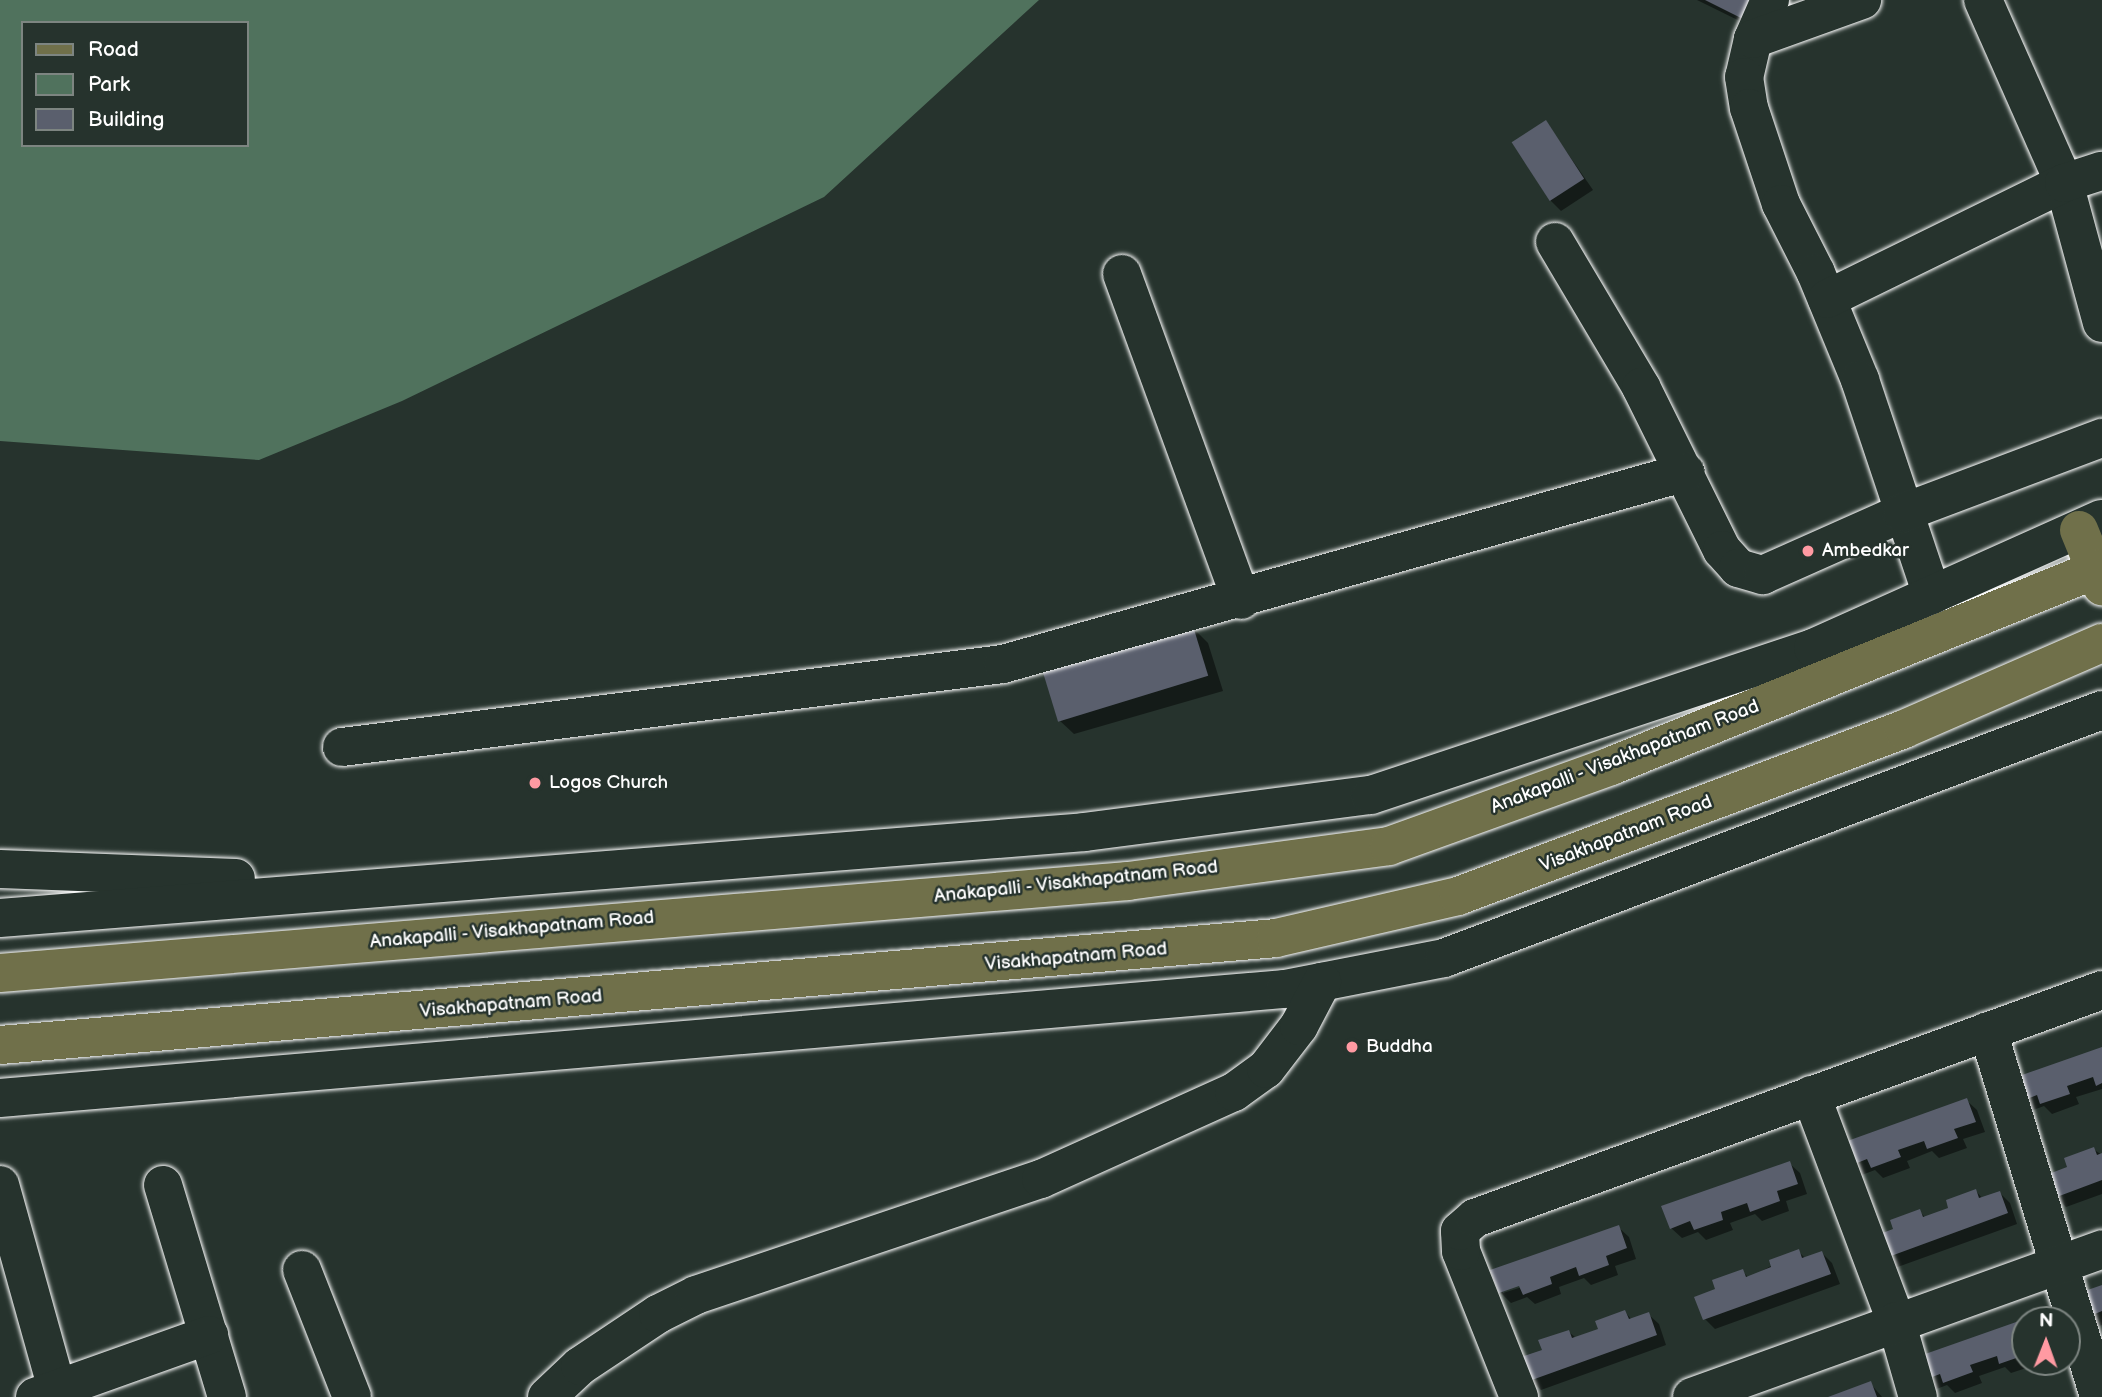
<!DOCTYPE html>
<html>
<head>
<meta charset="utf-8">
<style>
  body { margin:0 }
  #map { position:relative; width:2102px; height:1397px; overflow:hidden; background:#26332d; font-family:"Balsamiq Sans",sans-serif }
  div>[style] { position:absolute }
  .green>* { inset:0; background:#50725d }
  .shadow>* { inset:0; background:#0007 }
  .building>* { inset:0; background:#5a5f6d; transform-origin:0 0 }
  .roads { filter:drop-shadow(0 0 2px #fff) drop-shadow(0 0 2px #fff) }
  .minor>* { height:38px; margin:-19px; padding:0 19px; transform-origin:19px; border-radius:19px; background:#26332d }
  .major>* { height:38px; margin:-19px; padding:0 19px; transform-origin:19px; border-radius:19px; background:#70704a }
  .dots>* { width:19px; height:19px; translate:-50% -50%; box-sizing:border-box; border:4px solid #26332d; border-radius:50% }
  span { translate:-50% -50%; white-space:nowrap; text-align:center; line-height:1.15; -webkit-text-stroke:5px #26332d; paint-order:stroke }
  .poi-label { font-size:19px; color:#fff }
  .left { translate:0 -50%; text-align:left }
  .street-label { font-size:19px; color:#fff }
  .legend { position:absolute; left:21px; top:21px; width:228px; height:126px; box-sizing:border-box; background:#26332d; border:2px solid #7d8581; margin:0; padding:9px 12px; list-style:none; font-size:21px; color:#fff }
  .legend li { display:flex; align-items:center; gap:14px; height:35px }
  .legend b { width:35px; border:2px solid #7d8581 }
  .north { position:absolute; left:2011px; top:1306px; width:70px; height:70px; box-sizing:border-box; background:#26332d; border:2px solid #7d8581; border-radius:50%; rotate:1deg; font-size:19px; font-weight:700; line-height:28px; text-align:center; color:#fff }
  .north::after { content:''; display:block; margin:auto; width:24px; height:32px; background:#ff9aa2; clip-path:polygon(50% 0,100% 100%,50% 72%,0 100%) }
</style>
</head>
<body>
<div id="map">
  <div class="green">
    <div style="clip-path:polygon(evenodd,0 0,1039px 0,824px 197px,402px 401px,259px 460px,0 441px,0 0,23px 23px,247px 23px,247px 145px,23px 145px,23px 23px)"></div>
  </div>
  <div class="shadow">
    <div style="clip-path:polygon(1697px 0,1767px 0,1762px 32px)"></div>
    <div style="clip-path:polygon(1546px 122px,1593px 190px,1561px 211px,1550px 200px)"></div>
    <div style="clip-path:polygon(1193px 628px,1208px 643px,1223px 691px,1074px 734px,1058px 719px)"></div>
    <div style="clip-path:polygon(2102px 1049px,2102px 1089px,2076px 1097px,2079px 1104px,2052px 1114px,2044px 1106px,2028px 1112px,2018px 1102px)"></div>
    <div style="clip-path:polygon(1966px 1100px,1977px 1110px,1985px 1132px,1963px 1139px,1967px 1148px,1939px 1158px,1932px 1151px,1907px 1161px,1910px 1168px,1883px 1178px,1875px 1170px,1859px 1176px,1849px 1166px)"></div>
    <div style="clip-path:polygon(2093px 1149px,2102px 1155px,2102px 1194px,2066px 1207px,2056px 1197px)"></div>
    <div style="clip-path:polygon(1789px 1163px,1800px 1173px,1807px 1194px,1786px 1201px,1789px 1211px,1762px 1221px,1755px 1214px,1730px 1223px,1733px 1230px,1706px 1240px,1698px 1232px,1682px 1238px,1671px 1228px)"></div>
    <div style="clip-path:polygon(1976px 1191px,1983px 1199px,2000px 1193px,2010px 1203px,2017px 1224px,1892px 1269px,1882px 1259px,1895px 1230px,1919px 1211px,1926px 1218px,1951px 1209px)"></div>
    <div style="clip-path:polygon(evenodd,1618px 1227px,1629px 1237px,1636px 1259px,1615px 1266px,1618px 1275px,1591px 1285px,1584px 1278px,1559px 1287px,1561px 1294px,1535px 1304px,1527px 1297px,1511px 1303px,1500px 1292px,1492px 1271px,1618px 1227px,1527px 1281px,1528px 1285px,1503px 1293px,1503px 1290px,1527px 1281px)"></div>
    <div style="clip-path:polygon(1798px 1251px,1806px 1259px,1822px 1253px,1832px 1263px,1840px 1284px,1715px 1329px,1705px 1319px,1718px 1290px,1742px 1271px,1749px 1278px)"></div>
    <div style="clip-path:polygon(2102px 1287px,2102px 1325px,2096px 1327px,2086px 1317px)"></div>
    <div style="clip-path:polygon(1625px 1312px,1632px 1320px,1648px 1314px,1659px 1324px,1666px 1345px,1541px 1390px,1531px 1380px,1544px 1351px,1569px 1332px,1576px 1338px,1600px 1330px)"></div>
    <div style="clip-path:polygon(2025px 1320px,2025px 1362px,2039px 1364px,2011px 1373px,2005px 1367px,1979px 1376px,1982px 1383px,1955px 1393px,1947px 1385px,1931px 1391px,1921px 1381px)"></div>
    <div style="clip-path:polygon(1870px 1383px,1882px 1397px,1832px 1397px)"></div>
  </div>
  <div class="building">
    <div style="clip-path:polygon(1705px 0,1762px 0,1751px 23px)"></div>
    <div style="left:1546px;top:120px;width:70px;height:41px;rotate:57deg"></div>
    <div style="left:1193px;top:626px;width:52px;height:157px;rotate:73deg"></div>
    <div style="clip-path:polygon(2102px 1047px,2102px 1083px,2096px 1086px,2093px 1077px,2067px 1086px,2070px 1094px,2040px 1104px,2037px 1095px,2016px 1103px,2008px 1080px)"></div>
    <div style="clip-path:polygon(1967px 1098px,1976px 1122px,1954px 1129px,1958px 1138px,1927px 1149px,1924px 1141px,1898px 1150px,1901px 1157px,1871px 1168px,1867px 1159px,1847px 1167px,1839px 1144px)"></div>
    <div style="clip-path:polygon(2094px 1147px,2097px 1155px,2102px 1153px,2102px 1180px,2054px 1198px,2046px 1175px,2067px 1167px,2064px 1158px)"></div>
    <div style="clip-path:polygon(1790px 1161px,1798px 1184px,1777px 1191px,1780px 1201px,1750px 1212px,1747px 1203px,1721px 1212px,1723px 1220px,1694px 1230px,1690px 1221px,1670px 1229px,1661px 1206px)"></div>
    <div style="clip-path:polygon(1976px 1189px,1979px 1198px,2000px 1191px,2008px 1213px,1880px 1260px,1872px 1237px,1893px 1229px,1890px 1220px,1920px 1209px,1923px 1217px,1948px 1208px,1946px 1200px)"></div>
    <div style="clip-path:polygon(1619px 1225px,1627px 1248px,1606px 1256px,1609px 1265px,1579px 1276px,1576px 1267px,1550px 1277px,1552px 1284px,1523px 1295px,1519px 1286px,1499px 1293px,1490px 1270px)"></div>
    <div style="clip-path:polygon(1799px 1249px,1802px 1258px,1822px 1251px,1831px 1274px,1703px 1320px,1694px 1297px,1715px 1289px,1712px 1280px,1743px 1269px,1746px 1277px,1771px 1267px,1769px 1260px)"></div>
    <div style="clip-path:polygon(2102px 1285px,2102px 1311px,2085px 1318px,2076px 1294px)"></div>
    <div style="clip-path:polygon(1625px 1310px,1629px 1319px,1649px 1312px,1657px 1335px,1529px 1381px,1521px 1357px,1542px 1350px,1538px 1340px,1569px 1330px,1572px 1338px,1598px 1329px,1595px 1321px)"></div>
    <div style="clip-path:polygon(2039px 1314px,2041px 1320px,2025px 1320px,2025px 1355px,1999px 1364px,1997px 1356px,1970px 1365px,1973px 1372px,1943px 1383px,1940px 1374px,1919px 1382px,1911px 1359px)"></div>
    <div style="clip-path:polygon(1871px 1381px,1877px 1397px,1828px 1397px)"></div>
  </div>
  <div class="roads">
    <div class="minor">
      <div style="left:1770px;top:0;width:43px;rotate:113.6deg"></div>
      <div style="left:1753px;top:39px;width:39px;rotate:103deg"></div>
      <div style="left:1744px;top:77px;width:31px;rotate:81deg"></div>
      <div style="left:1749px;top:108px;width:101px;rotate:71.6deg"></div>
      <div style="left:1781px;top:204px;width:77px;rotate:63.1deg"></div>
      <div style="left:1816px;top:273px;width:116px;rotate:67.6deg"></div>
      <div style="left:1860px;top:380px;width:227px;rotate:71.5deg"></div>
      <div style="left:1983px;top:0;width:200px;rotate:66.1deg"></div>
      <div style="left:2064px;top:183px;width:145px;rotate:74.8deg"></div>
      <div style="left:1753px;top:39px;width:116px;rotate:-19.7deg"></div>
      <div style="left:1555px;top:242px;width:169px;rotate:59.3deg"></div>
      <div style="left:1641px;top:387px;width:182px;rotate:63.6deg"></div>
      <div style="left:1722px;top:550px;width:24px;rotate:48deg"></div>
      <div style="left:1738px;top:568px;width:26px;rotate:16deg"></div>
      <div style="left:1763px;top:575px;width:152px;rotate:-24deg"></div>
      <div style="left:1902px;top:513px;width:214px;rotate:-20.6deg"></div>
      <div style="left:1122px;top:274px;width:347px;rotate:69.9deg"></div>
      <div style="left:1827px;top:299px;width:264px;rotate:-26.1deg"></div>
      <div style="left:2064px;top:183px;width:40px;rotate:-18deg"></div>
      <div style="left:342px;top:747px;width:666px;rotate:-7.16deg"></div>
      <div style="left:1003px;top:664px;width:709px;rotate:-15.7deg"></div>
      <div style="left:0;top:869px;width:236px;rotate:2.2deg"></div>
      <div style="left:0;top:918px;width:1088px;rotate:-4.53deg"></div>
      <div style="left:1085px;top:832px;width:288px;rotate:-7.4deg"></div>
      <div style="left:1371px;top:795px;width:466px;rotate:-18.4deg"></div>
      <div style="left:1813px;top:648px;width:316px;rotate:-24.1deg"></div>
      <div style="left:1988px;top:1031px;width:382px;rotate:73.1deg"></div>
      <div style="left:1811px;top:1095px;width:241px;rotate:69.4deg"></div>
      <div style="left:1896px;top:1321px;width:79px;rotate:73.9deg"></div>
      <div style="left:0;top:1098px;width:1290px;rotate:-4.85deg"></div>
      <div style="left:1285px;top:989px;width:162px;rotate:-11deg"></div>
      <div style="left:1444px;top:958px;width:703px;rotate:-20.65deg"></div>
      <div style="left:0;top:1185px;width:220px;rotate:74.4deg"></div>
      <div style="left:163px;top:1185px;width:221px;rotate:73.2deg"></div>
      <div style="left:302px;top:1270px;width:136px;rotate:68.5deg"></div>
      <div style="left:35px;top:1397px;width:185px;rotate:-19.6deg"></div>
      <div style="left:547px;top:1397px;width:45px;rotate:-43.2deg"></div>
      <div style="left:580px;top:1366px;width:94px;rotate:-33.7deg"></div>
      <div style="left:658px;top:1314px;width:42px;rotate:-26.6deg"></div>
      <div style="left:696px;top:1295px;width:364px;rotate:-18.6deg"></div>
      <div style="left:1041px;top:1179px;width:212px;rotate:-24.3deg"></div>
      <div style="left:1234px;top:1092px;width:39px;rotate:-36deg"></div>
      <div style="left:1266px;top:1069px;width:54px;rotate:-52.5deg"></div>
      <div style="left:1299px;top:1026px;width:50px;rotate:-62.4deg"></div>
      <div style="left:1519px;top:1397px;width:157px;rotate:-111.7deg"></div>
      <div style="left:1461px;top:1251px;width:20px;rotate:-93deg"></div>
      <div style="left:1460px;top:1231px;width:20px;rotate:-41deg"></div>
      <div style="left:1475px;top:1218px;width:667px;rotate:-19.98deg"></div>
      <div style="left:1692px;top:1397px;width:436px;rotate:-19.8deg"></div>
    </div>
    <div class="major">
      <div style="left:2079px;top:530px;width:61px;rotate:67.7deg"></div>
      <div style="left:0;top:973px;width:1132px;rotate:-4.66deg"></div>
      <div style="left:1128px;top:881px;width:263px;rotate:-7.6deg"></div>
      <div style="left:1389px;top:846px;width:236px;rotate:-19.8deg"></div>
      <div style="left:1611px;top:766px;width:530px;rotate:-22.06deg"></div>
      <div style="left:0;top:1045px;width:1280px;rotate:-4.79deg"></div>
      <div style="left:1276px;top:938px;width:187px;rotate:-13deg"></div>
      <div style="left:1458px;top:896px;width:476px;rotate:-20.5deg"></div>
      <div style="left:1904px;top:729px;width:216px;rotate:-23.5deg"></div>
    </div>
  </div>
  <div class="dots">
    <div style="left:1808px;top:551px;background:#ff9aa2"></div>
    <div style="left:535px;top:783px;background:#ff9aa2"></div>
    <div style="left:1352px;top:1047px;background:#ff9aa2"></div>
  </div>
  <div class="poi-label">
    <span class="left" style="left:1822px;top:551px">Ambedkar</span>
    <span class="left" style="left:549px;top:783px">Logos Church</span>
    <span class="left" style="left:1366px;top:1047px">Buddha</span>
  </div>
  <div class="street-label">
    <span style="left:1625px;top:757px;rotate:-21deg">Anakapalli - Visakhapatnam Road</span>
    <span style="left:1626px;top:834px;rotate:-21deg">Visakhapatnam Road</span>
    <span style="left:1076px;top:882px;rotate:-6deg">Anakapalli - Visakhapatnam Road</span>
    <span style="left:512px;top:930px;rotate:-5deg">Anakapalli - Visakhapatnam Road</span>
    <span style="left:1076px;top:957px;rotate:-5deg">Visakhapatnam Road</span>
    <span style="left:511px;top:1004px;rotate:-5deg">Visakhapatnam Road</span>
  </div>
  <ul class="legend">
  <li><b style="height:9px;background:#70704a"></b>Road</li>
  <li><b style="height:19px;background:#50725d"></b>Park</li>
  <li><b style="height:19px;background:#5a5f6d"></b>Building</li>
  </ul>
  <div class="north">N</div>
</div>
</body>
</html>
